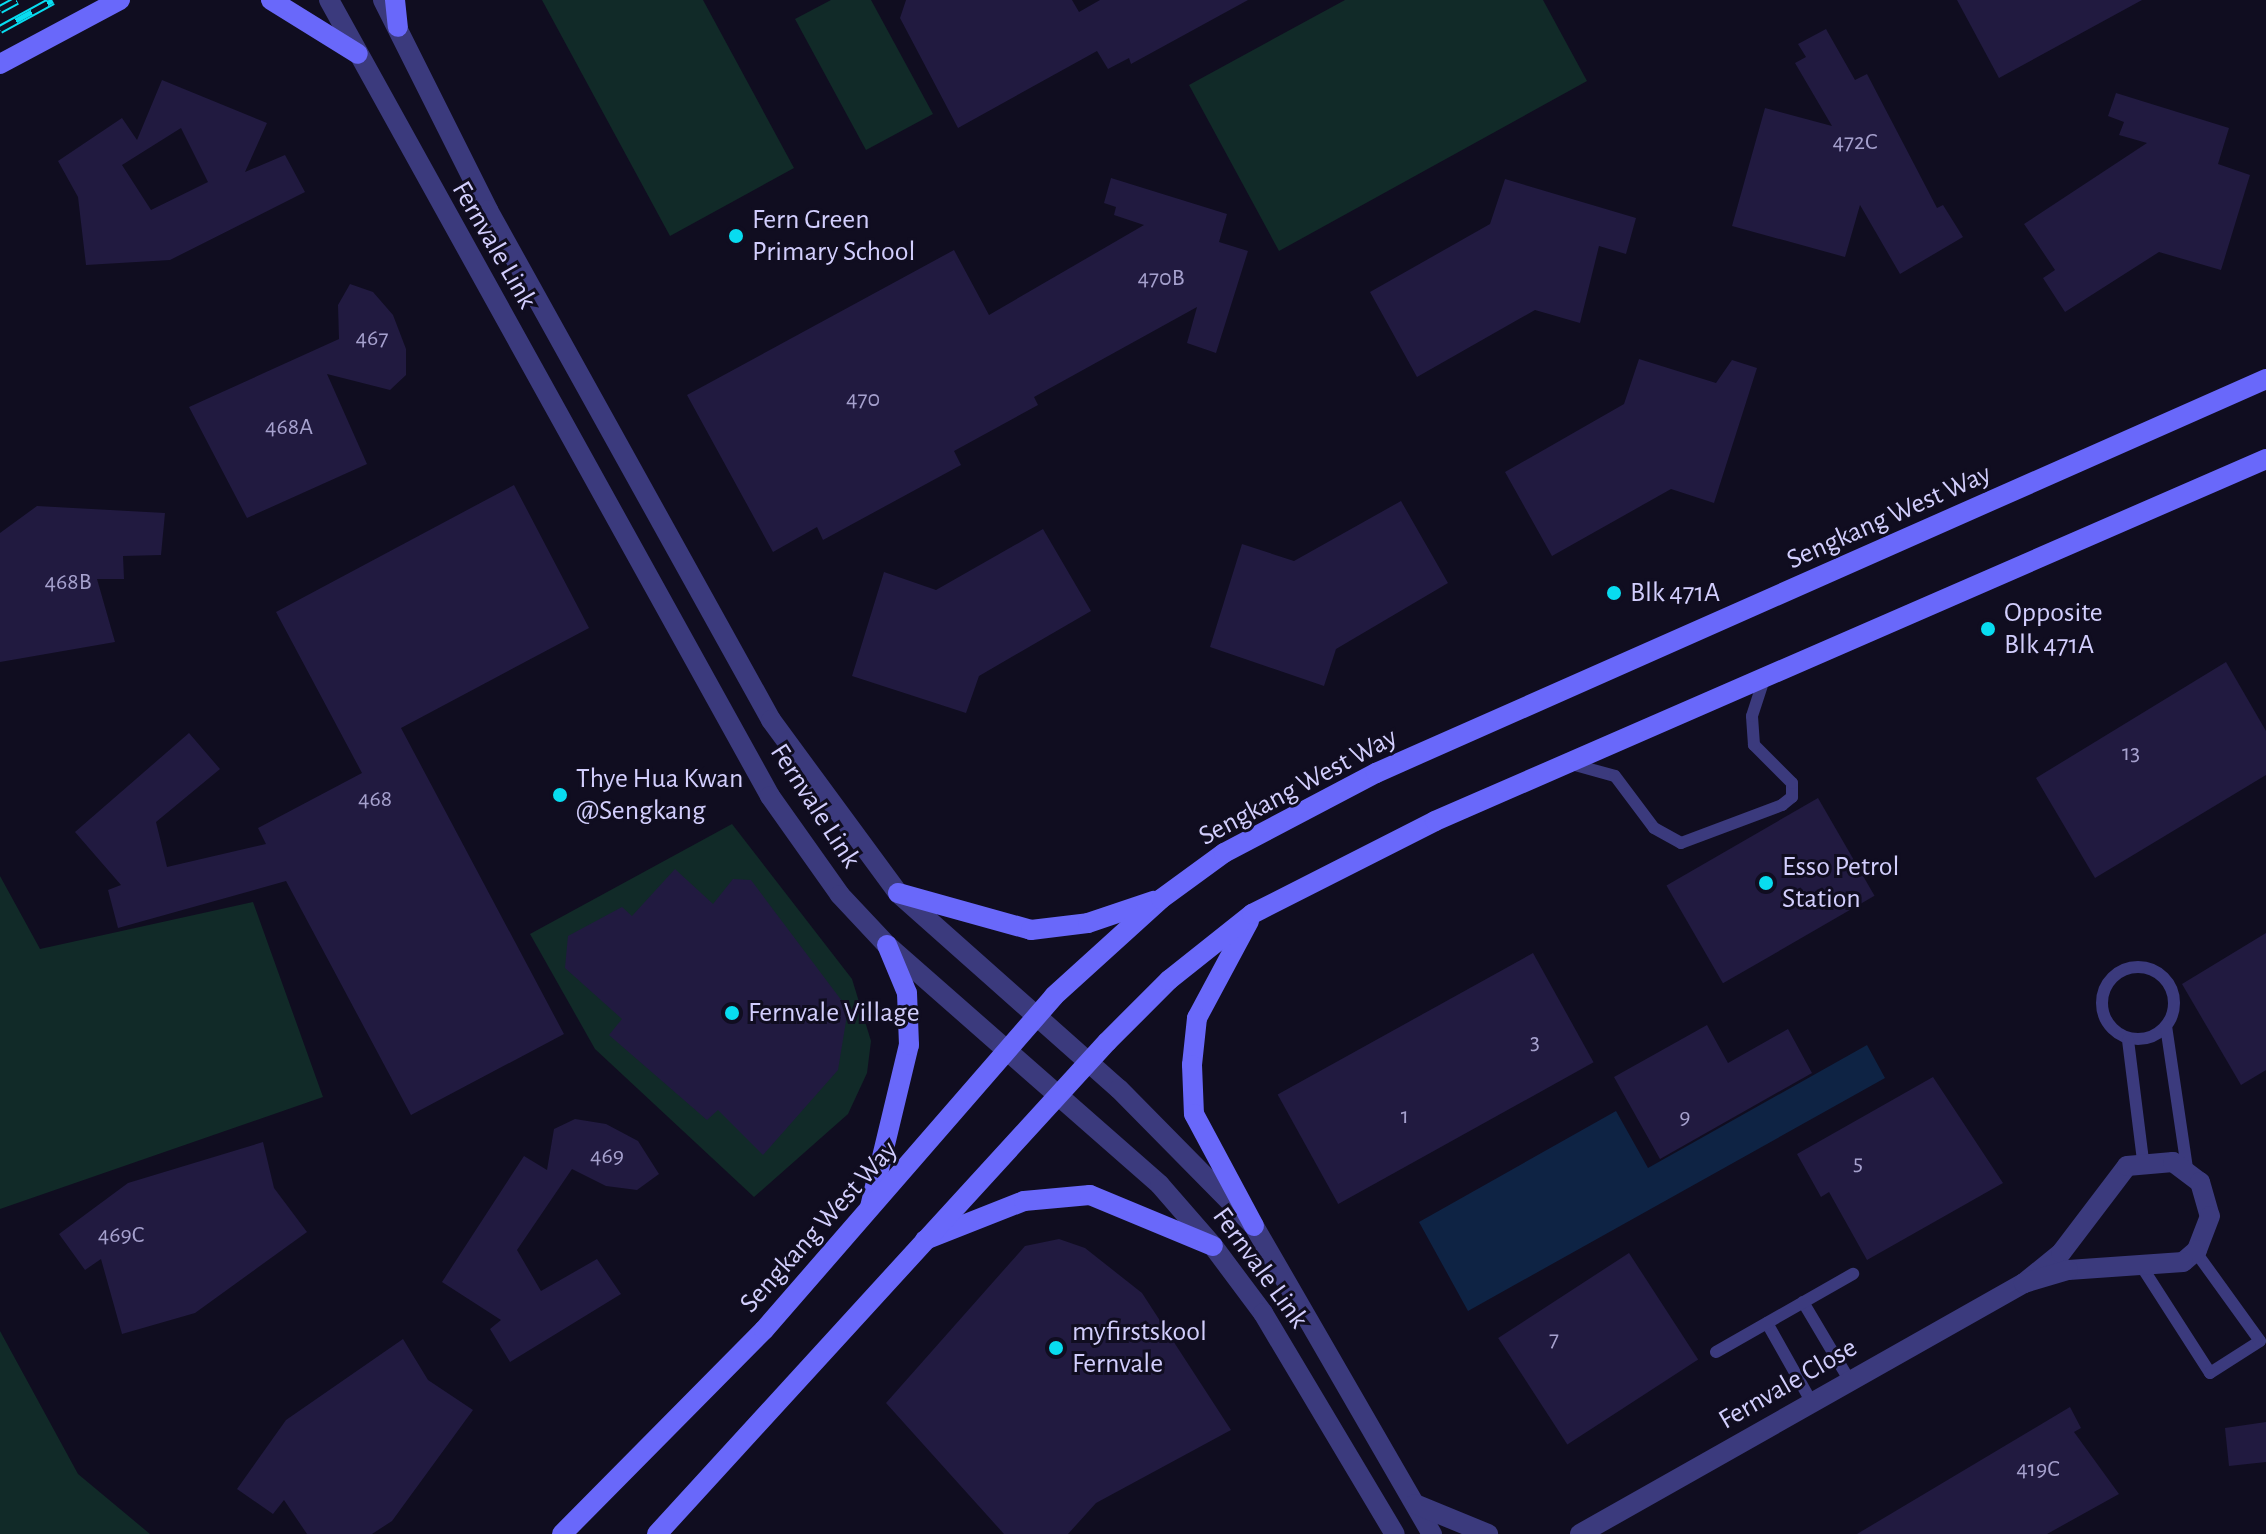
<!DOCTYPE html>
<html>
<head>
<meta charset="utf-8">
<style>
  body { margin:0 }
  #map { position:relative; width:2266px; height:1534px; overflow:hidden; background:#100d20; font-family:"Alegreya Sans",sans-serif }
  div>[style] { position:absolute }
  .green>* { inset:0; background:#112a28 }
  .water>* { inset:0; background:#0e2344 }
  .building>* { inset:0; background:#211a40; transform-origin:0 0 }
  .lane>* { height:12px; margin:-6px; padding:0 6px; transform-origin:6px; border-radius:6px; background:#3b3a7d }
  .lane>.ring { margin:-6px; padding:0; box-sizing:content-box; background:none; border:12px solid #3b3a7d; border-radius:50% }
  .street>* { height:20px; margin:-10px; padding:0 10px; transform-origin:10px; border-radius:10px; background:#3b3a7d }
  .secondary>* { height:20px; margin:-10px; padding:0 10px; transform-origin:10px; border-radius:10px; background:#6968fa }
  .rail>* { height:9px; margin-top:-4.5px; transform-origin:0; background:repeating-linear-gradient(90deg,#100d20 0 18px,#08dcf0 0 36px); box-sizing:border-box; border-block:2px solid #08dcf0 }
  .dots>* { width:22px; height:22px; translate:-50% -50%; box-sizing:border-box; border:4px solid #100d20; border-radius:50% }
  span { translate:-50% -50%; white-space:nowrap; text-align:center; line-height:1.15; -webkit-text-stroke:6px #100d20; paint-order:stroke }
  .number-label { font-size:24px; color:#a6a1ce }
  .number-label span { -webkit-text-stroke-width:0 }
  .poi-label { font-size:28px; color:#d2cefd }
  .left { translate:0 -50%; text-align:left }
  .street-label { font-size:28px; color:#d2cefd }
</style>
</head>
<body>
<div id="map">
  <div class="green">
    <div style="clip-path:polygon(542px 0,703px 0,794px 168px,670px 236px)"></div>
    <div style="clip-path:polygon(831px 0,871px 0,933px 114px,866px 150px,795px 19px)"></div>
    <div style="clip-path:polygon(1345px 0,1543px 0,1587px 81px,1279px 251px,1189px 85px)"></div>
    <div style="clip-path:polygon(732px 824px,852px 979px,871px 1041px,867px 1073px,848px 1114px,754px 1197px,595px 1049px,530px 934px)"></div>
    <div style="clip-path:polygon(0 876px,40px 949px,253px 902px,323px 1097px,0 1209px)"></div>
    <div style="clip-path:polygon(0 1331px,78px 1474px,150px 1534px,0 1534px)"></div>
  </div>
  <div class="water">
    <div style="clip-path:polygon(1867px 1045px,1885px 1078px,1468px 1311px,1419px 1222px,1616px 1111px,1648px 1168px)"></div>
  </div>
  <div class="building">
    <div style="clip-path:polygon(906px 0,1072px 0,1079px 12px,1100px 0,1248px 0,1131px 64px,1129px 58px,1108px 69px,1097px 51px,958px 128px,900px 18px)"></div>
    <div style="clip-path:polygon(1957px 0,2142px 0,1999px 78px)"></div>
    <div style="clip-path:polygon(1826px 29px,1855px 80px,1867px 74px,1937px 208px,1943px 205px,1963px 237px,1900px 274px,1860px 205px,1845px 257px,1732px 226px,1765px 108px,1832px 126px,1795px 63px,1806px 57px,1798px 44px)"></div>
    <div style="clip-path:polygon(evenodd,162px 80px,267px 123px,245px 172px,285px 155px,305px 192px,170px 260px,86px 265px,78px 197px,58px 161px,122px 118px,137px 140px,162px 80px,181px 128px,208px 182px,151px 210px,122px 165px,181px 128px)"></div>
    <div style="clip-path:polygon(2116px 93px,2229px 128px,2218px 164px,2250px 175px,2221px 270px,2159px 252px,2065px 312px,2043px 278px,2055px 270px,2024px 224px,2147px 143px,2119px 135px,2124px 122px,2108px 116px)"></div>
    <div style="clip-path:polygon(1111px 178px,1227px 214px,1219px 242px,1248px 251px,1216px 353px,1187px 343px,1197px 307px,1034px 397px,1038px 405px,954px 451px,961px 465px,823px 540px,817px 527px,773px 552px,687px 395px,954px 250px,989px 315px,1144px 225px,1114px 215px,1116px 207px,1104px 203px)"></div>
    <div style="clip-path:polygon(1505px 179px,1636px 218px,1626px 254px,1599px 246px,1580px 323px,1535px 310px,1417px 377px,1370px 292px,1490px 224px)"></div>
    <div style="clip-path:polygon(350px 284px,373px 292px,393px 315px,406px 349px,406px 375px,390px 390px,327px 374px,367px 464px,247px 518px,189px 407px,339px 339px,338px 305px)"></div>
    <div style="clip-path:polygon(1639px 359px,1716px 383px,1732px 360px,1757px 368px,1714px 503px,1671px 489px,1552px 556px,1505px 472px,1624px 404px)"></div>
    <div style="clip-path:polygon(514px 485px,589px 628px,401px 728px,564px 1034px,411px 1115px,286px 881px,118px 928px,108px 890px,121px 885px,75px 832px,189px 733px,220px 769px,156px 822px,167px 867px,266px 844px,258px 828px,362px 773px,276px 612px)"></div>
    <div style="clip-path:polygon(1401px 501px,1448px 583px,1336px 649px,1324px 686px,1210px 647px,1242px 544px,1294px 561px)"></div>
    <div style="clip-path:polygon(37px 506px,165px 513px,161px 555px,123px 556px,124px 579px,97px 579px,115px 642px,0 662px,0 533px)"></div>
    <div style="clip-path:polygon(1043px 529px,1091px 611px,979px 676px,966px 713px,852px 676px,884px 572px,936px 590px)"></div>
    <div style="clip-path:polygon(2226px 662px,2266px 731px,2266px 775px,2095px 878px,2036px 778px)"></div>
    <div style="left:1818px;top:798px;width:113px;height:175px;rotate:60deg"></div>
    <div style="clip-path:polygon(675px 869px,713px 904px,733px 879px,751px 880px,848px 1009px,838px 1070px,763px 1155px,718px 1110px,707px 1120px,609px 1035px,622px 1019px,565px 968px,568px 936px,622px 907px,632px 916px)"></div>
    <div style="clip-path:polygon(2266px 933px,2266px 1070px,2241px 1085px,2182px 984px)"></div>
    <div style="left:1533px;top:953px;width:125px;height:292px;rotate:61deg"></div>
    <div style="clip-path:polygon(1707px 1025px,1728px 1063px,1788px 1029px,1812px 1073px,1660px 1159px,1614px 1077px)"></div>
    <div style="clip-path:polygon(1933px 1077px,2003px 1183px,1867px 1260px,1829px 1192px,1821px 1197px,1797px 1154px)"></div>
    <div style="clip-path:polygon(575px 1119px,606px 1124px,638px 1141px,659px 1174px,637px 1190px,606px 1186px,572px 1169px,517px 1250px,541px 1291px,597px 1259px,621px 1294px,510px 1362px,490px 1329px,501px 1320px,442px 1282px,524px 1156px,547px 1170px,554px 1129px)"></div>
    <div style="clip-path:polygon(263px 1142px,274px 1188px,307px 1232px,195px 1313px,122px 1334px,101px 1259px,85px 1270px,59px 1234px,128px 1183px)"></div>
    <div style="clip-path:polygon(1059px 1239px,1085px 1248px,1142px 1293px,1231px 1430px,1096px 1503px,1068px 1534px,1004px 1534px,886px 1403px,1025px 1246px)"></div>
    <div style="left:1629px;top:1253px;width:127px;height:156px;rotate:57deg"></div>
    <div style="clip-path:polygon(403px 1339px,428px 1380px,473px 1410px,392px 1521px,372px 1534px,307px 1534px,284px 1500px,273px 1514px,237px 1489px,286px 1420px)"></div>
    <div style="clip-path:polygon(2070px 1407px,2081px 1428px,2074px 1432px,2119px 1494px,2047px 1534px,1857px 1534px)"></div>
    <div style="clip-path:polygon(2266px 1422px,2266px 1462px,2229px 1466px,2225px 1428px)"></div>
  </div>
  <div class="lane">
    <div style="left:1575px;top:765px;width:41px;rotate:15.4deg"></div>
    <div style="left:1615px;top:776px;width:65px;rotate:53.1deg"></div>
    <div style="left:1654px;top:828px;width:31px;rotate:29deg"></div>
    <div style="left:1681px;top:843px;width:108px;rotate:-20.6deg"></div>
    <div style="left:1782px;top:805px;width:13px;rotate:-39deg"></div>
    <div style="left:1792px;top:797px;width:14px;rotate:-90deg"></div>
    <div style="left:1792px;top:783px;width:54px;rotate:-135deg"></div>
    <div style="left:1754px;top:745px;width:29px;rotate:-94deg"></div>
    <div style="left:1752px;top:716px;width:38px;rotate:-72deg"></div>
    <div class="ring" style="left:2102px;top:967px;width:60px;height:60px"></div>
    <div style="left:2166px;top:1026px;width:145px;rotate:81.6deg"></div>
    <div style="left:2128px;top:1040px;width:122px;rotate:82.9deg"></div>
    <div style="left:2142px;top:1267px;width:126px;rotate:57.3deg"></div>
    <div style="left:2210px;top:1373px;width:59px;rotate:-32.6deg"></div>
    <div style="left:2260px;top:1341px;width:111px;rotate:-125.8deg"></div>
    <div style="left:1803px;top:1302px;width:92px;rotate:59.3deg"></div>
    <div style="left:1767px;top:1323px;width:92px;rotate:60.6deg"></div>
    <div style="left:1716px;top:1352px;width:158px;rotate:-29.7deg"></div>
  </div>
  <div class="street">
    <div style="left:329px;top:0;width:910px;rotate:61.01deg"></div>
    <div style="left:770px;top:796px;width:121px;rotate:54.7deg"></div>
    <div style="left:840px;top:895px;width:69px;rotate:46.8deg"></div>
    <div style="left:887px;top:945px;width:363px;rotate:41.3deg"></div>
    <div style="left:1160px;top:1185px;width:81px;rotate:49deg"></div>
    <div style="left:1213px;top:1246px;width:84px;rotate:53.3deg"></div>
    <div style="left:1263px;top:1313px;width:257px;rotate:59.2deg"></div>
    <div style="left:383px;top:0;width:235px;rotate:63.4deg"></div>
    <div style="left:488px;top:210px;width:583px;rotate:60.97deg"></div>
    <div style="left:771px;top:720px;width:215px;rotate:53.7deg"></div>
    <div style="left:898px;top:893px;width:295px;rotate:41.6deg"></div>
    <div style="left:1119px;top:1089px;width:192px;rotate:45.4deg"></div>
    <div style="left:1254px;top:1226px;width:356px;rotate:60deg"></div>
    <div style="left:1415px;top:1504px;width:79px;rotate:22.3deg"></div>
    <div style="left:1580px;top:1534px;width:510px;rotate:-29.48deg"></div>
    <div style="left:2024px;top:1283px;width:48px;rotate:-39deg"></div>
    <div style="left:2061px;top:1253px;width:109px;rotate:-52.8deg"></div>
    <div style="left:2127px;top:1166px;width:46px;rotate:-5deg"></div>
    <div style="left:2173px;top:1162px;width:34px;rotate:37deg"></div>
    <div style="left:2200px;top:1182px;width:35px;rotate:74deg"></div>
    <div style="left:2210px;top:1216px;width:36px;rotate:111deg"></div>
    <div style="left:2197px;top:1250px;width:18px;rotate:139deg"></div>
    <div style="left:2183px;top:1262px;width:115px;rotate:176deg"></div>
    <div style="left:2068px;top:1270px;width:46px;rotate:163.5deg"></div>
  </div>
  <div class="secondary">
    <div style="left:271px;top:0;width:102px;rotate:31.8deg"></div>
    <div style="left:395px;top:0;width:27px;rotate:84deg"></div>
    <div style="left:0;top:64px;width:136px;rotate:-28.1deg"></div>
    <div style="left:898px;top:893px;width:138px;rotate:15.5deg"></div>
    <div style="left:1031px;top:930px;width:57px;rotate:-7deg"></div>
    <div style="left:1088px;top:923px;width:69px;rotate:-18.7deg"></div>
    <div style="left:1249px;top:921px;width:110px;rotate:118.2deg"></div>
    <div style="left:1197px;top:1018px;width:47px;rotate:96.1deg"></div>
    <div style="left:1192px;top:1065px;width:49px;rotate:87.7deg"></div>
    <div style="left:1194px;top:1114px;width:127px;rotate:61.8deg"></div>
    <div style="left:870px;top:1207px;width:167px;rotate:-76.5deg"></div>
    <div style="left:909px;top:1045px;width:52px;rotate:-92.2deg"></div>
    <div style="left:907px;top:993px;width:52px;rotate:-112.6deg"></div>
    <div style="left:925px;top:1240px;width:106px;rotate:-21.5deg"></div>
    <div style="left:1024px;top:1201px;width:66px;rotate:-5.2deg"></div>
    <div style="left:1090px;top:1195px;width:133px;rotate:22.5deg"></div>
    <div style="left:562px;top:1534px;width:287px;rotate:-45.3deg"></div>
    <div style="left:764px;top:1330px;width:442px;rotate:-49deg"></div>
    <div style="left:1054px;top:996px;width:144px;rotate:-42.2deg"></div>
    <div style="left:1161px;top:899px;width:78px;rotate:-36.1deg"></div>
    <div style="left:1224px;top:853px;width:172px;rotate:-27.8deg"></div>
    <div style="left:1376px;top:773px;width:973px;rotate:-23.88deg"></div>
    <div style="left:657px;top:1534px;width:667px;rotate:-47.55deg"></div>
    <div style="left:1107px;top:1042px;width:88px;rotate:-45deg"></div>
    <div style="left:1169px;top:980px;width:106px;rotate:-38.5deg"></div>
    <div style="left:1252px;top:914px;width:205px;rotate:-26.9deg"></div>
    <div style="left:1435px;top:821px;width:906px;rotate:-23.54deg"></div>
  </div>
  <div class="rail">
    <div style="left:0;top:9px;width:19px;rotate:-28deg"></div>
    <div style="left:0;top:29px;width:60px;rotate:-28.7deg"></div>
  </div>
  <div class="dots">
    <div style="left:736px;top:236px;background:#08dcf0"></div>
    <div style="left:1614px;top:593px;background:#08dcf0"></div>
    <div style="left:1988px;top:629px;background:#08dcf0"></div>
    <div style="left:560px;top:795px;background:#08dcf0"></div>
    <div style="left:1766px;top:883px;background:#08dcf0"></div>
    <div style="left:732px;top:1013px;background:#08dcf0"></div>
    <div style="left:1056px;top:1348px;background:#08dcf0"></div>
  </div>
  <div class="number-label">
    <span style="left:1855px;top:143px">472C</span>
    <span style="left:1161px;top:279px">470B</span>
    <span style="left:372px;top:339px">467</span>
    <span style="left:863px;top:400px">470</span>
    <span style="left:289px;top:428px">468A</span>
    <span style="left:68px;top:583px">468B</span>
    <span style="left:2131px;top:754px">13</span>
    <span style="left:375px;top:800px">468</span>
    <span style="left:1535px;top:1043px">3</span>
    <span style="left:1405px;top:1117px">1</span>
    <span style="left:1685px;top:1118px">9</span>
    <span style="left:607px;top:1157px">469</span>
    <span style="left:1858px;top:1164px">5</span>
    <span style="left:121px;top:1236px">469C</span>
    <span style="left:1554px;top:1340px">7</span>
    <span style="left:2038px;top:1470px">419C</span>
  </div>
  <div class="poi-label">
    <span class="left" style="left:752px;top:236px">Fern Green<br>Primary School</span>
    <span class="left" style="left:1630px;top:593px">Blk 471A</span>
    <span class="left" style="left:2004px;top:629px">Opposite<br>Blk 471A</span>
    <span class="left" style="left:576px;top:795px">Thye Hua Kwan<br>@Sengkang</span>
    <span class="left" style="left:1782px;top:883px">Esso Petrol<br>Station</span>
    <span class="left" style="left:748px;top:1013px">Fernvale Village</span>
    <span class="left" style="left:1072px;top:1348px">myfirstskool<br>Fernvale</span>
  </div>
  <div class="street-label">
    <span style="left:494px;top:245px;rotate:60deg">Fernvale Link</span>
    <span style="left:1889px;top:517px;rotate:-24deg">Sengkang West Way</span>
    <span style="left:1298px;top:787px;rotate:-28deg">Sengkang West Way</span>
    <span style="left:815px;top:806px;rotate:57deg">Fernvale Link</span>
    <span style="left:819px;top:1227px;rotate:-48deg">Sengkang West Way</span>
    <span style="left:1260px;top:1268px;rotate:54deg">Fernvale Link</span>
    <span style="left:1788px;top:1384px;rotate:-30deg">Fernvale Close</span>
  </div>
</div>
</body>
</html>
